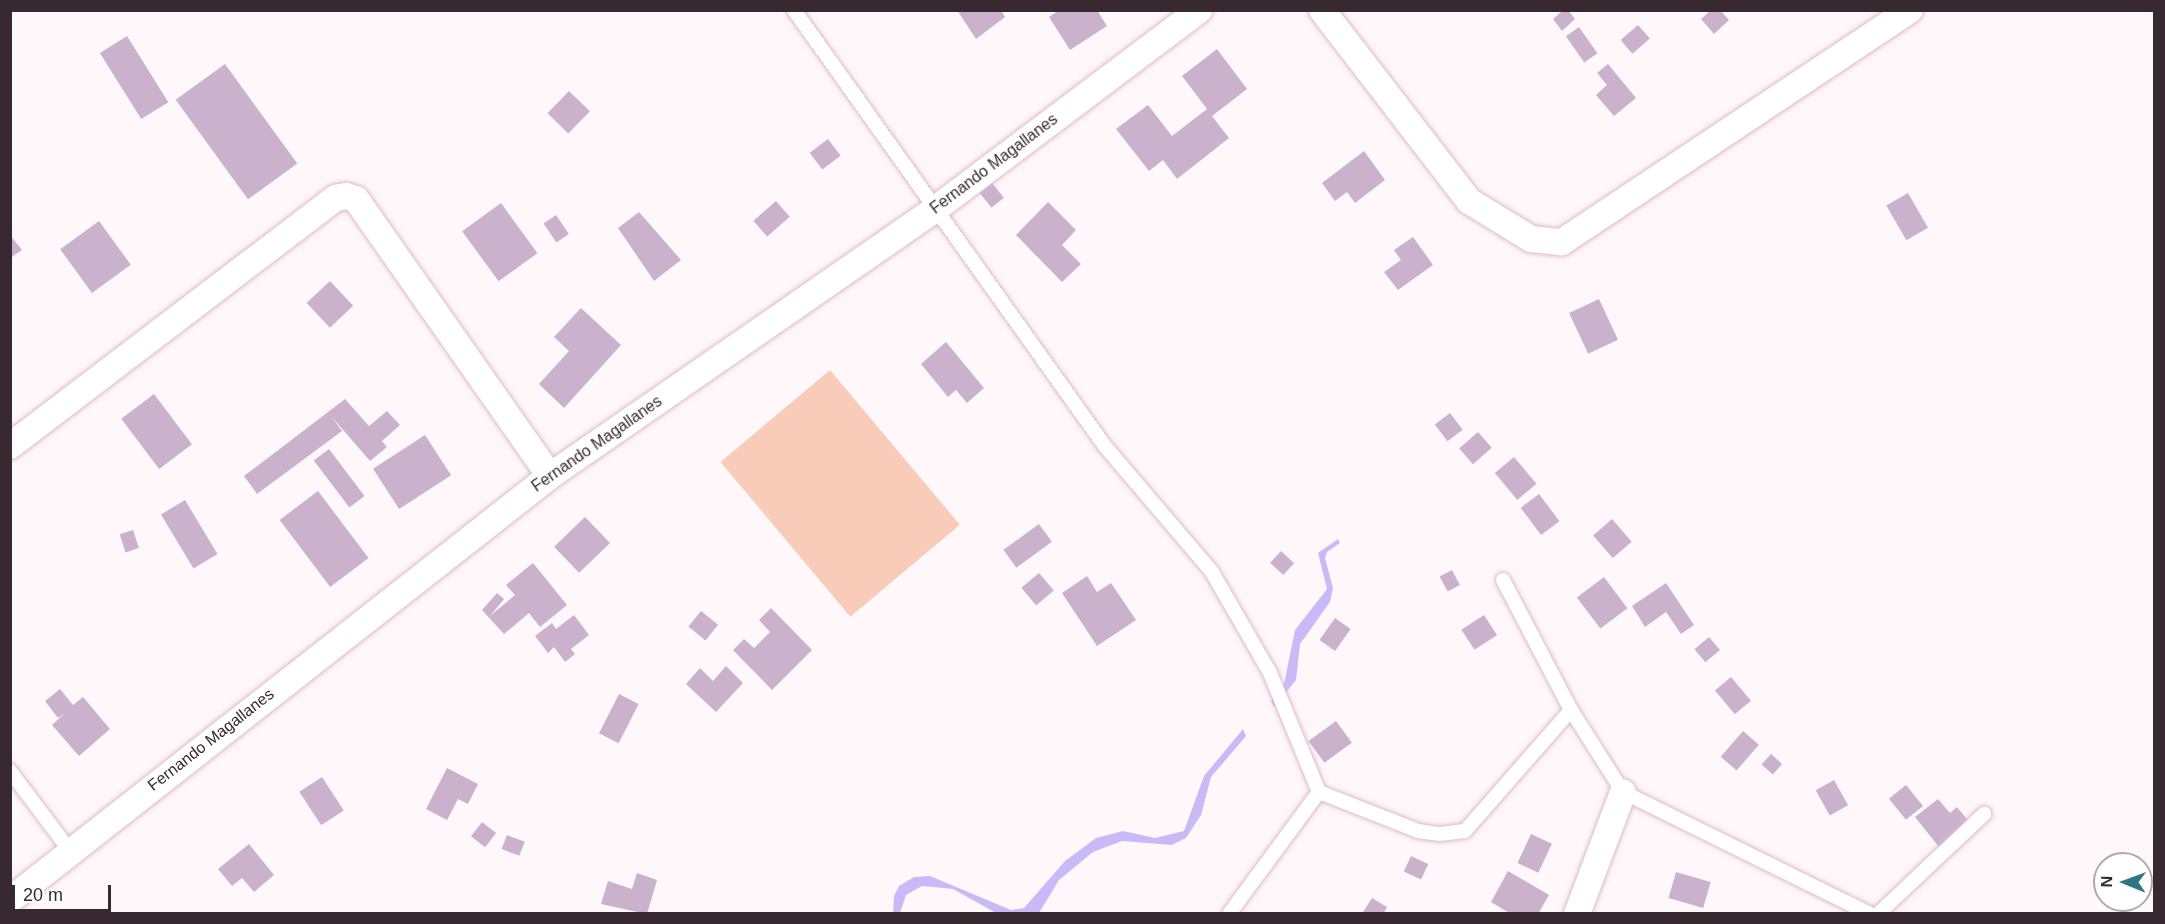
<!DOCTYPE html>
<html>
<head>
<meta charset="utf-8">
<style>
  body { margin:0 }
  #map { position:relative; width:2165px; height:924px; overflow:hidden; background:#fff7fa; font-family:Helvetica,sans-serif }
  div>[style] { position:absolute }
  .green>* { inset:0; background:#f8ccb9; transform-origin:0 0 }
  .water>* { inset:0; background:#c9baf7 }
  .building>* { inset:0; background:#cab2cd; transform-origin:0 0 }
  .roads { filter:drop-shadow(0 0 2px #debbca) drop-shadow(0 0 2px #debbca) }
  .service>* { height:14px; margin:-7px; padding:0 7px; transform-origin:7px; border-radius:7px; background:#fff }
  .minor>* { height:26px; margin:-13px; padding:0 13px; transform-origin:13px; border-radius:13px; background:#fff }
  span { translate:-50% -50%; white-space:nowrap; text-align:center; line-height:1.15; -webkit-text-stroke:6px #fff; paint-order:stroke }
  .street-label { font-size:16px; color:#37292f }
  .frame { position:absolute; inset:0; border:12px solid #37292f; pointer-events:none }
  .north { position:absolute; left:2093px; top:852px; width:60px; height:60px; box-sizing:border-box; background:#fff; border:2px solid #afa9ac; border-radius:50%; rotate:271deg; font-size:16px; font-weight:700; line-height:24px; text-align:center; color:#37292f }
  .north::after { content:''; display:block; margin:auto; width:21px; height:27px; background:#307584; clip-path:polygon(50% 0,100% 100%,50% 72%,0 100%) }
  .scale { position:absolute; left:12px; top:885px; width:99px; height:27px; box-sizing:border-box; border:3px solid #37292f; border-top:0; padding-left:8px; font-size:18px; line-height:21px; white-space:nowrap; color:#37292f; -webkit-text-stroke:4px #fff; paint-order:stroke }
</style>
</head>
<body>
<div id="map">
  <div class="green">
    <div style="left:830px;top:370px;width:202px;height:143px;rotate:50deg"></div>
  </div>
  <div class="water">
    <div style="clip-path:polygon(1338px 539px,1340px 543px,1327px 552px,1325px 558px,1333px 588px,1330px 602px,1300px 644px,1296px 680px,1274px 707px,1271px 701px,1284px 684px,1295px 630px,1327px 589px,1318px 553px)"></div>
    <div style="clip-path:polygon(1243px 729px,1246px 736px,1211px 777px,1201px 815px,1186px 838px,1172px 845px,1122px 841px,1093px 852px,1059px 880px,1039px 913px,996px 913px,953px 889px,922px 886px,906px 895px,900px 913px,893px 913px,894px 896px,899px 886px,914px 877px,930px 876px,1011px 910px,1024px 908px,1065px 861px,1096px 838px,1123px 831px,1155px 838px,1184px 831px,1204px 776px)"></div>
  </div>
  <div class="building">
    <div style="clip-path:polygon(957px 10px,1001px 10px,1005px 17px,976px 39px)"></div>
    <div style="clip-path:polygon(1059px 10px,1097px 10px,1107px 26px,1070px 50px,1049px 17px)"></div>
    <div style="clip-path:polygon(1563px 10px,1568px 10px,1575px 19px,1562px 31px,1553px 19px)"></div>
    <div style="clip-path:polygon(1711px 10px,1720px 10px,1729px 20px,1714px 34px,1701px 19px)"></div>
    <div style="left:1638px;top:25px;width:18px;height:23px;rotate:49deg"></div>
    <div style="left:1579px;top:27px;width:32px;height:16px;rotate:55deg"></div>
    <div style="left:127px;top:36px;width:78px;height:32px;rotate:58deg"></div>
    <div style="clip-path:polygon(1217px 49px,1247px 89px,1212px 116px,1229px 138px,1177px 179px,1163px 160px,1149px 171px,1116px 129px,1148px 105px,1172px 136px,1207px 109px,1182px 76px)"></div>
    <div style="left:225px;top:64px;width:123px;height:61px;rotate:54deg"></div>
    <div style="clip-path:polygon(1608px 64px,1636px 98px,1614px 116px,1596px 95px,1607px 85px,1597px 73px)"></div>
    <div style="left:569px;top:91px;width:29px;height:31px;rotate:44deg"></div>
    <div style="left:828px;top:139px;width:21px;height:23px;rotate:53deg"></div>
    <div style="clip-path:polygon(1364px 151px,1385px 180px,1355px 203px,1347px 192px,1335px 201px,1322px 183px)"></div>
    <div style="left:992px;top:183px;width:19px;height:16px;rotate:51deg"></div>
    <div style="left:1908px;top:193px;width:40px;height:25px;rotate:60deg"></div>
    <div style="left:776px;top:201px;width:21px;height:30px;rotate:49deg"></div>
    <div style="clip-path:polygon(1048px 202px,1076px 230px,1062px 245px,1081px 264px,1062px 282px,1016px 235px)"></div>
    <div style="left:501px;top:203px;width:62px;height:48px;rotate:54deg"></div>
    <div style="clip-path:polygon(639px 212px,681px 260px,654px 281px,618px 228px)"></div>
    <div style="left:556px;top:215px;width:23px;height:15px;rotate:56deg"></div>
    <div style="left:99px;top:221px;width:54px;height:48px;rotate:54deg"></div>
    <div style="clip-path:polygon(10px 235px,22px 250px,10px 258px)"></div>
    <div style="clip-path:polygon(1413px 237px,1433px 265px,1398px 290px,1384px 272px,1401px 260px,1394px 250px)"></div>
    <div style="left:330px;top:281px;width:34px;height:32px;rotate:47deg"></div>
    <div style="left:1599px;top:299px;width:45px;height:33px;rotate:65deg"></div>
    <div style="clip-path:polygon(581px 308px,621px 345px,564px 408px,539px 384px,569px 351px,554px 337px)"></div>
    <div style="clip-path:polygon(946px 342px,984px 388px,967px 403px,956px 390px,948px 397px,921px 364px)"></div>
    <div style="left:154px;top:394px;width:63px;height:41px;rotate:53deg"></div>
    <div style="clip-path:polygon(345px 399px,369px 426px,387px 411px,400px 425px,382px 441px,387px 447px,370px 461px,331px 416px,342px 431px,257px 494px,244px 476px)"></div>
    <div style="left:1450px;top:413px;width:21px;height:19px;rotate:53deg"></div>
    <div style="left:1478px;top:432px;width:21px;height:25px;rotate:49deg"></div>
    <div style="left:425px;top:435px;width:48px;height:62px;rotate:57deg"></div>
    <div style="left:329px;top:449px;width:59px;height:19px;rotate:53deg"></div>
    <div style="left:1514px;top:457px;width:35px;height:25px;rotate:50deg"></div>
    <div style="left:318px;top:491px;width:84px;height:48px;rotate:53deg"></div>
    <div style="left:1539px;top:494px;width:34px;height:23px;rotate:53deg"></div>
    <div style="left:185px;top:500px;width:63px;height:28px;rotate:59deg"></div>
    <div style="left:585px;top:517px;width:36px;height:43px;rotate:46deg"></div>
    <div style="left:1612px;top:519px;width:30px;height:25px;rotate:49deg"></div>
    <div style="left:1039px;top:524px;width:22px;height:44px;rotate:54deg"></div>
    <div style="left:133px;top:530px;width:19px;height:14px;rotate:72deg"></div>
    <div style="left:1281px;top:551px;width:18px;height:16px;rotate:43deg"></div>
    <div style="clip-path:polygon(533px 563px,567px 605px,540px 627px,529px 613px,504px 634px,482px 610px,497px 593px,504px 599px,490px 616px,515px 595px,506px 585px)"></div>
    <div style="left:1452px;top:570px;width:17px;height:14px;rotate:62deg"></div>
    <div style="left:1039px;top:573px;width:23px;height:23px;rotate:50deg"></div>
    <div style="clip-path:polygon(1087px 576px,1097px 592px,1111px 583px,1136px 620px,1097px 646px,1062px 593px)"></div>
    <div style="left:1604px;top:577px;width:39px;height:34px;rotate:53deg"></div>
    <div style="clip-path:polygon(1666px 583px,1694px 625px,1681px 634px,1666px 612px,1645px 627px,1632px 606px)"></div>
    <div style="clip-path:polygon(771px 608px,812px 650px,772px 690px,733px 650px,744px 639px,754px 648px,770px 632px,759px 620px)"></div>
    <div style="left:701px;top:611px;width:22px;height:20px;rotate:39deg"></div>
    <div style="clip-path:polygon(574px 615px,589px 635px,571px 649px,575px 654px,565px 662px,554px 647px,548px 653px,535px 636px,552px 623px,556px 629px)"></div>
    <div style="left:1484px;top:615px;width:24px;height:27px;rotate:57deg"></div>
    <div style="left:1335px;top:618px;width:19px;height:27px;rotate:35deg"></div>
    <div style="left:1709px;top:637px;width:17px;height:19px;rotate:50deg"></div>
    <div style="clip-path:polygon(726px 666px,743px 683px,716px 712px,686px 684px,700px 668px,713px 681px)"></div>
    <div style="left:1731px;top:677px;width:31px;height:21px;rotate:50deg"></div>
    <div style="clip-path:polygon(60px 689px,73px 705px,83px 697px,110px 729px,79px 756px,52px 725px,65px 713px,58px 718px,45px 701px)"></div>
    <div style="left:619px;top:694px;width:22px;height:44px;rotate:27deg"></div>
    <div style="left:1336px;top:721px;width:27px;height:34px;rotate:54deg"></div>
    <div style="left:1743px;top:731px;width:21px;height:34px;rotate:41deg"></div>
    <div style="left:1771px;top:754px;width:15px;height:14px;rotate:42deg"></div>
    <div style="clip-path:polygon(447px 768px,478px 784px,468px 804px,458px 799px,447px 820px,426px 809px)"></div>
    <div style="left:322px;top:777px;width:40px;height:27px;rotate:57deg"></div>
    <div style="left:1834px;top:780px;width:29px;height:21px;rotate:61deg"></div>
    <div style="left:1906px;top:785px;width:27px;height:22px;rotate:51deg"></div>
    <div style="clip-path:polygon(1938px 799px,1950px 813px,1957px 807px,1970px 823px,1939px 847px,1915px 817px)"></div>
    <div style="left:482px;top:822px;width:18px;height:18px;rotate:38deg"></div>
    <div style="left:1531px;top:834px;width:23px;height:32px;rotate:25deg"></div>
    <div style="left:507px;top:835px;width:19px;height:15px;rotate:21deg"></div>
    <div style="clip-path:polygon(249px 844px,274px 875px,254px 892px,242px 878px,232px 886px,218px 869px)"></div>
    <div style="left:1411px;top:856px;width:19px;height:17px;rotate:25deg"></div>
    <div style="clip-path:polygon(1508px 871px,1549px 895px,1538px 914px,1511px 914px,1491px 902px)"></div>
    <div style="left:1676px;top:872px;width:36px;height:27px;rotate:16deg"></div>
    <div style="clip-path:polygon(637px 873px,657px 880px,647px 914px,601px 904px,608px 881px,632px 889px)"></div>
    <div style="clip-path:polygon(1372px 898px,1387px 907px,1383px 914px,1363px 912px)"></div>
  </div>
  <div class="roads">
    <div class="service">
      <div style="left:794px;top:10px;width:534px;rotate:54.52deg"></div>
      <div style="left:1104px;top:445px;width:167px;rotate:49.6deg"></div>
      <div style="left:1212px;top:572px;width:116px;rotate:60.1deg"></div>
      <div style="left:1270px;top:673px;width:129px;rotate:67.6deg"></div>
      <div style="left:1319px;top:792px;width:106px;rotate:21.5deg"></div>
      <div style="left:1418px;top:831px;width:22px;rotate:8deg"></div>
      <div style="left:1440px;top:834px;width:25px;rotate:-7deg"></div>
      <div style="left:1465px;top:831px;width:161px;rotate:-48.8deg"></div>
      <div style="left:1503px;top:580px;width:147px;rotate:62.4deg"></div>
      <div style="left:1571px;top:710px;width:97px;rotate:57.6deg"></div>
      <div style="left:1623px;top:792px;width:275px;rotate:26.3deg"></div>
      <div style="left:10px;top:771px;width:100px;rotate:53.1deg"></div>
      <div style="left:1229px;top:914px;width:152px;rotate:-53.6deg"></div>
      <div style="left:1878px;top:914px;width:146px;rotate:-43.3deg"></div>
    </div>
    <div class="minor">
      <div style="left:1322px;top:10px;width:241px;rotate:52.4deg"></div>
      <div style="left:1469px;top:201px;width:73px;rotate:31.5deg"></div>
      <div style="left:1531px;top:239px;width:31px;rotate:6deg"></div>
      <div style="left:1562px;top:242px;width:418px;rotate:-33.7deg"></div>
      <div style="left:10px;top:446px;width:410px;rotate:-37.3deg"></div>
      <div style="left:336px;top:198px;width:10px;rotate:-11deg"></div>
      <div style="left:346px;top:196px;width:10px;rotate:17deg"></div>
      <div style="left:356px;top:199px;width:338px;rotate:55deg"></div>
      <div style="left:10px;top:900px;width:687px;rotate:-38.14deg"></div>
      <div style="left:550px;top:476px;width:467px;rotate:-34.7deg"></div>
      <div style="left:934px;top:210px;width:332px;rotate:-37deg"></div>
      <div style="left:1577px;top:914px;width:130px;rotate:-69.3deg"></div>
    </div>
  </div>
  <div class="street-label">
    <span style="left:994px;top:164px;rotate:-37deg">Fernando Magallanes</span>
    <span style="left:597px;top:444px;rotate:-35deg">Fernando Magallanes</span>
    <span style="left:211px;top:740px;rotate:-38deg">Fernando Magallanes</span>
  </div>
  <div class="frame"></div>
  <div class="north">N</div>
  <div class="scale">20 m</div>
</div>
</body>
</html>
